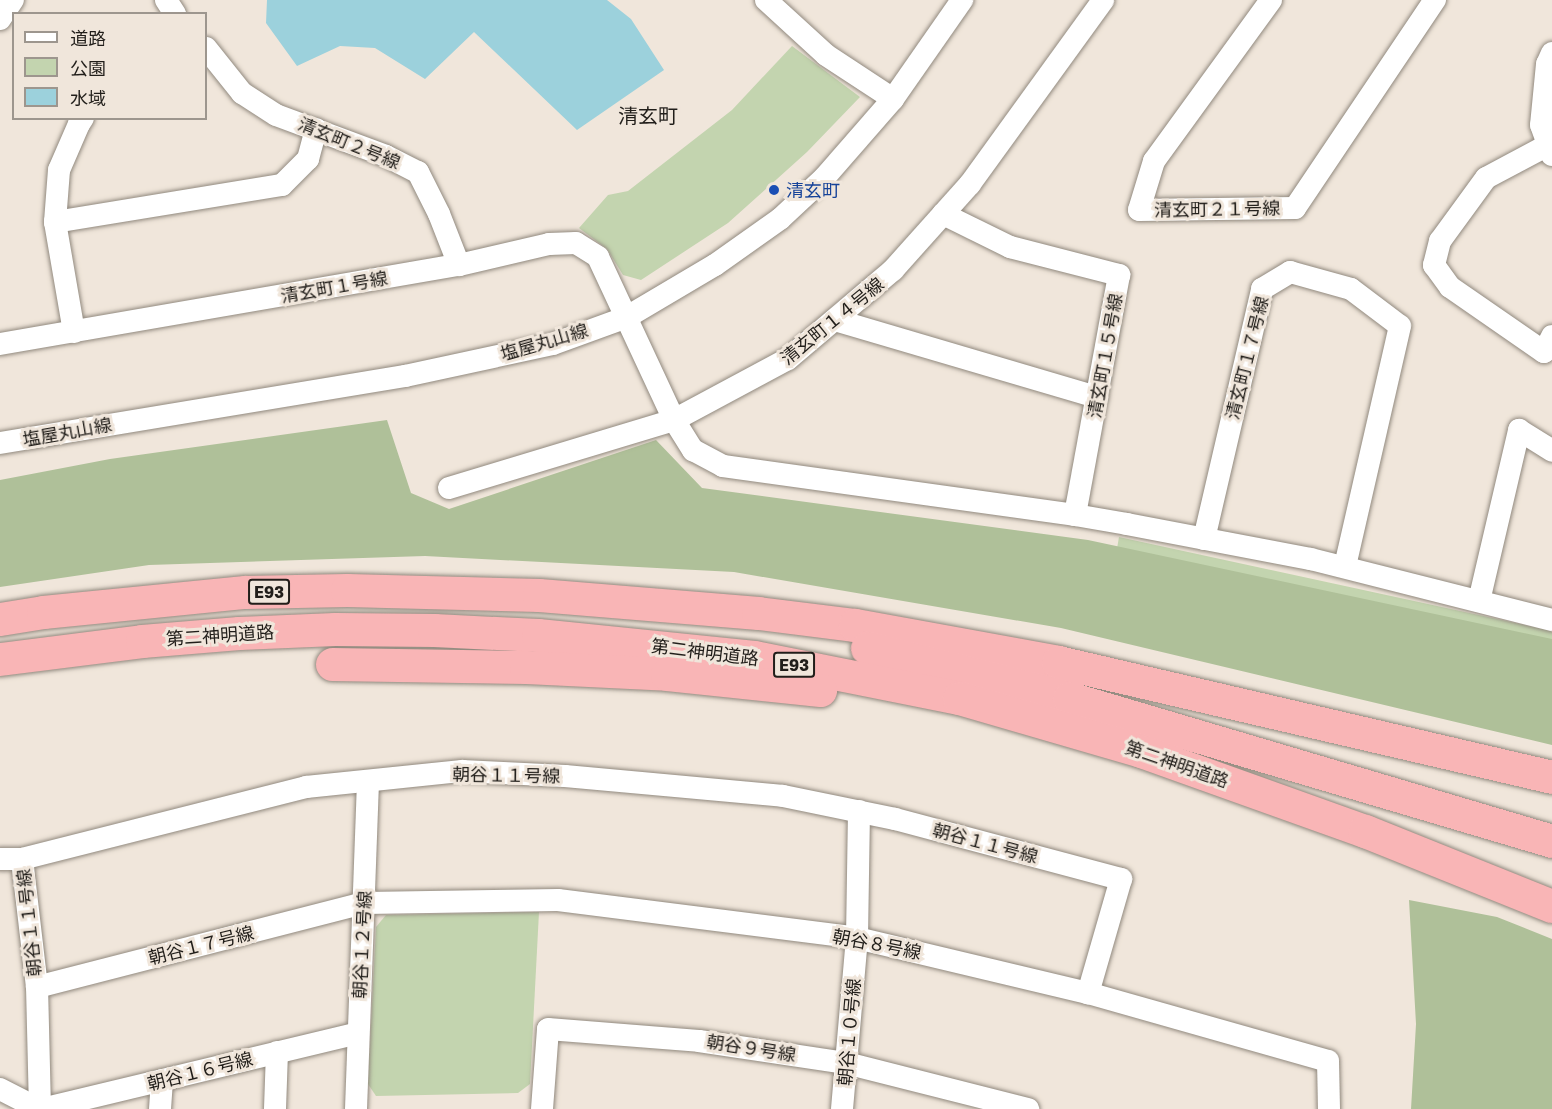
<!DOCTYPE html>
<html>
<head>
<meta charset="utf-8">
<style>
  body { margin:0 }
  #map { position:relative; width:1552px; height:1109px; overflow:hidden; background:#f0e6db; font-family:"Golos Text","Noto Sans JP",sans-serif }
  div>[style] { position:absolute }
  .green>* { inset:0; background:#c3d4af }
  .forest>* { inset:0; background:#afc099 }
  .water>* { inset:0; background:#9cd1dc }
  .roads { filter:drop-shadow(0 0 2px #91897e) drop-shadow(0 0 2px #91897e) }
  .minor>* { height:22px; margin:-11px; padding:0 11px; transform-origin:11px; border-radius:11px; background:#fff }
  .highway>* { height:33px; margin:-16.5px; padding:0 16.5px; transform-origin:16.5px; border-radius:16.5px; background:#f9b5b6 }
  .dots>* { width:16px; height:16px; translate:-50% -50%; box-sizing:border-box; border:3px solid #f0e6db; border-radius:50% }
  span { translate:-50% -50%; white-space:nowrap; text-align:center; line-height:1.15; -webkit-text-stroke:6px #f0e6db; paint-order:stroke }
  .shield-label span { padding:2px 4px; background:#f0e6db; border:2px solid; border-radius:4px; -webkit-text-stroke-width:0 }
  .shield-label { font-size:16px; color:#211e1a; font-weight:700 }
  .street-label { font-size:18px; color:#211e1a }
  .transit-label { font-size:18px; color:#164399 }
  .left { translate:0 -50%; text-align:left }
  .neighbourhood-label { font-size:20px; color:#211e1a }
  .legend { position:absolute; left:12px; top:12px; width:195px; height:108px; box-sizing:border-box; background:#f0e6db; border:2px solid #9d968e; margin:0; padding:8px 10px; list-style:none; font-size:18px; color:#211e1a }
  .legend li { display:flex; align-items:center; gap:12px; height:30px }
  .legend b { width:30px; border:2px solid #9d968e }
</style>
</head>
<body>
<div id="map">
  <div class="green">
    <div style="clip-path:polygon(792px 46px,860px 97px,807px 152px,728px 223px,641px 280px,623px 275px,607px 249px,579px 228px,608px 195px,628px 191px,732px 110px)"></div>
    <div style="clip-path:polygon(1119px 537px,1552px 631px,1552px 689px,1115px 560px)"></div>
    <div style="clip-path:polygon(539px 912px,530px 1084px,518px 1093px,376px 1096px,368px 1084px,376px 927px,386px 915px)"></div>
  </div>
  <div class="forest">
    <div style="clip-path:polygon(387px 420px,411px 493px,449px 509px,656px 440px,702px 488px,1088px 540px,1552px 639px,1552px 745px,1061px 628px,734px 572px,425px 556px,149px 565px,0 587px,0 480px,110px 459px)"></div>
    <div style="clip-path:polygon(1409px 900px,1497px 917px,1552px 939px,1552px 1109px,1411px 1109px,1416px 1024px)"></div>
  </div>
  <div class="water">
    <div style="clip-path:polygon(267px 0,607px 0,631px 19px,664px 70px,577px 130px,474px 32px,425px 79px,375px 48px,340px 46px,297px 66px,266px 23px)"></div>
  </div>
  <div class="roads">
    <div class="minor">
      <div style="left:166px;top:0;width:17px;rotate:57deg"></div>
      <div style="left:766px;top:0;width:81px;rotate:42.5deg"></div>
      <div style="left:826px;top:55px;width:80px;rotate:33.3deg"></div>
      <div style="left:1271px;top:0;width:199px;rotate:126deg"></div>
      <div style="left:1154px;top:161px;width:51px;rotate:107deg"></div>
      <div style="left:1139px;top:210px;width:156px;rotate:-0.7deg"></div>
      <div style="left:1295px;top:208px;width:251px;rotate:-56.1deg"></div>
      <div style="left:0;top:19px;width:23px;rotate:-56deg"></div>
      <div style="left:206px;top:48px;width:58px;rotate:51.3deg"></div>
      <div style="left:242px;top:93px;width:40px;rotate:32.9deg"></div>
      <div style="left:276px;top:115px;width:117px;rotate:20.4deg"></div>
      <div style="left:386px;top:156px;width:36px;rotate:27deg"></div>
      <div style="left:418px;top:172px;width:47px;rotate:63.4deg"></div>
      <div style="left:439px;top:214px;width:55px;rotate:68.6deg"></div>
      <div style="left:1552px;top:53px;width:12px;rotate:114deg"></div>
      <div style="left:1547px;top:64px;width:61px;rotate:95.6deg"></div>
      <div style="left:1541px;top:125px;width:32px;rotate:70deg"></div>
      <div style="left:1548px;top:145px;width:70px;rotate:152deg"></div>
      <div style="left:1486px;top:178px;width:78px;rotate:126.1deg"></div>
      <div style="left:1440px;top:241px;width:25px;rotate:104deg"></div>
      <div style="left:1434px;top:265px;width:27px;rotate:54deg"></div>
      <div style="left:1450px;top:287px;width:114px;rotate:34.7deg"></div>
      <div style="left:1544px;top:352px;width:18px;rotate:-63deg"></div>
      <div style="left:943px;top:214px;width:75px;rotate:26.2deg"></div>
      <div style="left:1010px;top:247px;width:113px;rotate:14.4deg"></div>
      <div style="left:1119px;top:275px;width:244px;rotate:100.4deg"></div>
      <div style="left:55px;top:222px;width:230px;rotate:-9.3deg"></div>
      <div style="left:282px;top:185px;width:37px;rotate:-45deg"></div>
      <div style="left:308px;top:159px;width:31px;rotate:-75deg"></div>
      <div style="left:835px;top:320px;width:273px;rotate:16.4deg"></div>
      <div style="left:74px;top:332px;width:112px;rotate:-99.8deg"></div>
      <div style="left:55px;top:222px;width:52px;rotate:-85.6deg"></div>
      <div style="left:59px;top:170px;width:50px;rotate:-66.5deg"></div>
      <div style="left:79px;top:124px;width:7px;rotate:-56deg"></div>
      <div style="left:0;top:344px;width:466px;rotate:-9.8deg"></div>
      <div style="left:459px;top:265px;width:92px;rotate:-13.1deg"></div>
      <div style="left:549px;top:244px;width:27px;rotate:-2deg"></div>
      <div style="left:576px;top:243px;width:26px;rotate:32deg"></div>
      <div style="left:598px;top:257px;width:180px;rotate:65deg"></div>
      <div style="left:674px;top:420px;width:36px;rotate:58deg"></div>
      <div style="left:693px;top:450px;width:34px;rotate:28deg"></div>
      <div style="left:723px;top:466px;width:355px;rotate:7.9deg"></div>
      <div style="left:1075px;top:515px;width:53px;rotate:9.8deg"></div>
      <div style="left:1127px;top:524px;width:187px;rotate:10.8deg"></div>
      <div style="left:1311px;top:559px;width:249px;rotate:14.2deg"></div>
      <div style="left:0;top:443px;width:411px;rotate:-9.4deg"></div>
      <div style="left:405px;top:376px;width:151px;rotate:-12.2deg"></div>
      <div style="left:553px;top:344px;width:79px;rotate:-20deg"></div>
      <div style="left:627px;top:317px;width:102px;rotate:-30.6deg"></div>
      <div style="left:715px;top:265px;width:80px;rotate:-35.3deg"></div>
      <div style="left:780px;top:219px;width:62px;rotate:-43deg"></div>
      <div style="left:825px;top:177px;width:103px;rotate:-48.9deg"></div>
      <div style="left:893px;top:99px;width:121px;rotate:-55.1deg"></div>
      <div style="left:449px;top:488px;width:235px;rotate:-16.8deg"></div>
      <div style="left:674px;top:420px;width:129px;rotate:-28.2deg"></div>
      <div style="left:788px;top:359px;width:138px;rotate:-40.3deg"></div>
      <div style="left:893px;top:270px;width:115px;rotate:-48.2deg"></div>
      <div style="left:970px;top:184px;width:227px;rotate:-54.1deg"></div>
      <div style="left:1204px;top:539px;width:257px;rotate:-76.9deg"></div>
      <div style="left:1262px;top:289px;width:33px;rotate:-31deg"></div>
      <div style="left:1290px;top:272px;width:63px;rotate:15.6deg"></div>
      <div style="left:1351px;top:289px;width:61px;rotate:37.1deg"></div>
      <div style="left:1400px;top:326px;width:247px;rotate:102.9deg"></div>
      <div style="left:1479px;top:601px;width:176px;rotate:-76.8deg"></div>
      <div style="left:1519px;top:430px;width:39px;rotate:32deg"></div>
      <div style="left:0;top:859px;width:22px"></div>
      <div style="left:37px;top:987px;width:339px;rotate:-14.4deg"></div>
      <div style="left:365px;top:903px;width:193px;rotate:-0.9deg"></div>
      <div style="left:558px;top:900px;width:301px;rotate:7.2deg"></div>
      <div style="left:857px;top:938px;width:237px;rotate:13.4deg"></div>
      <div style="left:1088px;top:993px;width:249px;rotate:15.8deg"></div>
      <div style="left:1328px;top:1061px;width:48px;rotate:88.8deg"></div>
      <div style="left:0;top:1089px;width:44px;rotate:27.1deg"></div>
      <div style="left:40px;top:1109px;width:122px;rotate:-91.4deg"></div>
      <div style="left:37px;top:987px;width:129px;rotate:-96.7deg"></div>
      <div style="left:22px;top:859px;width:293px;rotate:-14.2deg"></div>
      <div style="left:306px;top:787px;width:157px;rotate:-5.9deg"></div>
      <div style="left:462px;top:771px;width:103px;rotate:2.8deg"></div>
      <div style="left:565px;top:776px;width:219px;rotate:5.2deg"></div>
      <div style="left:783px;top:796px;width:114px;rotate:11.6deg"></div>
      <div style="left:895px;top:819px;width:234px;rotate:14.9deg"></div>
      <div style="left:1121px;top:879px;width:119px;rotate:106.1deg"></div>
      <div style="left:42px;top:1109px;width:325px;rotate:-13.5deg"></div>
      <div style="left:160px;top:1109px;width:29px;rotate:-86deg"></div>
      <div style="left:275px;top:1109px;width:57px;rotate:-88deg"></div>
      <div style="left:356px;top:1109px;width:328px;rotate:-87.9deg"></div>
      <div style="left:542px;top:1109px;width:80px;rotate:-85.7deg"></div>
      <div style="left:548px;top:1029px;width:151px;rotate:4.5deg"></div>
      <div style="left:699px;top:1041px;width:149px;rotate:8.5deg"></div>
      <div style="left:846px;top:1063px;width:188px;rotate:14.2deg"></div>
      <div style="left:842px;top:1109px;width:172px;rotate:-85deg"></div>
      <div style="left:857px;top:938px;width:127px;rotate:-89.1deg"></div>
    </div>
    <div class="highway">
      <div style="left:0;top:619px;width:44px;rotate:-9.2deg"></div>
      <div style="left:43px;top:612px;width:203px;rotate:-5.7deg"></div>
      <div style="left:245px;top:592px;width:102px;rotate:-1.1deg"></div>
      <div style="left:347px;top:590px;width:192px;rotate:1.5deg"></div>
      <div style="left:539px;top:595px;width:220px;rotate:4.7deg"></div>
      <div style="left:758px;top:613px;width:98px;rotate:7.1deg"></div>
      <div style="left:855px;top:625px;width:206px;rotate:10.3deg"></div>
      <div style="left:1058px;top:662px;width:507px;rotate:13.1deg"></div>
      <div style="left:867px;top:648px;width:208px;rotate:13.9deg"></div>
      <div style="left:1069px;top:698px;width:504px;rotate:16.49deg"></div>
      <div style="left:0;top:659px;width:143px;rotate:-7.2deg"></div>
      <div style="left:142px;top:641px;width:97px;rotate:-4.7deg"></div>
      <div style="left:239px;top:633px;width:96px;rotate:-2.4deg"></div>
      <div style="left:335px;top:629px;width:99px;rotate:0.6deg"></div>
      <div style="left:434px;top:630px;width:104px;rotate:2.8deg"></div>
      <div style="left:538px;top:635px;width:217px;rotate:5.8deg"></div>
      <div style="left:754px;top:657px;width:209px;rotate:11.3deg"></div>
      <div style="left:959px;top:698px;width:190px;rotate:16.2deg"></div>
      <div style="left:1141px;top:751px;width:238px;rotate:19.7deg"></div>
      <div style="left:1365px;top:831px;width:201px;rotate:21.9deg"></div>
      <div style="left:332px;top:664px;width:194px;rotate:0.9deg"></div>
      <div style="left:526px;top:667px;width:141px;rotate:2.8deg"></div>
      <div style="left:667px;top:674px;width:154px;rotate:6deg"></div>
    </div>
  </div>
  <div class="dots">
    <div style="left:774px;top:190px;background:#1a4fb4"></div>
  </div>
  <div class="shield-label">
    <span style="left:269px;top:592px">E93</span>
    <span style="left:794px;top:665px">E93</span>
  </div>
  <div class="street-label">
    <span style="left:349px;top:143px;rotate:22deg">清玄町２号線</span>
    <span style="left:1217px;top:209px;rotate:-1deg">清玄町２１号線</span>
    <span style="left:334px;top:287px;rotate:-10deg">清玄町１号線</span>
    <span style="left:832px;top:321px;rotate:-39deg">清玄町１４号線</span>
    <span style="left:544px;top:342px;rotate:-16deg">塩屋丸山線</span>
    <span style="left:1105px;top:356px;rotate:-80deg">清玄町１５号線</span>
    <span style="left:1247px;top:358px;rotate:-76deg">清玄町１７号線</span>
    <span style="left:67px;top:432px;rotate:-10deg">塩屋丸山線</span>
    <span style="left:220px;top:635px;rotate:-4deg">第二神明道路</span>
    <span style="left:705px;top:652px;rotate:7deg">第二神明道路</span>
    <span style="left:1177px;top:764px;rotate:19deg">第二神明道路</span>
    <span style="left:506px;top:775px;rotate:1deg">朝谷１１号線</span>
    <span style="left:985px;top:843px;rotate:15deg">朝谷１１号線</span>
    <span style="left:29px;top:923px;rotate:-96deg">朝谷１１号線</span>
    <span style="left:877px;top:944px;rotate:11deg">朝谷８号線</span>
    <span style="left:201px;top:945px;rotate:-14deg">朝谷１７号線</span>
    <span style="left:362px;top:945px;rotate:-87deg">朝谷１２号線</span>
    <span style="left:849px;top:1032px;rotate:-85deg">朝谷１０号線</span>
    <span style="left:751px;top:1048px;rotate:9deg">朝谷９号線</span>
    <span style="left:200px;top:1071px;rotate:-14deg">朝谷１６号線</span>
  </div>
  <div class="transit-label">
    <span class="left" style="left:786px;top:190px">清玄町</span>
  </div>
  <div class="neighbourhood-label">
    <span style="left:648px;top:115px">清玄町</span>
  </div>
  <ul class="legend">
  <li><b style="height:8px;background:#fff"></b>道路</li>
  <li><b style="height:16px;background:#c3d4af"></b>公園</li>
  <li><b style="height:16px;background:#9cd1dc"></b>水域</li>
  </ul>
</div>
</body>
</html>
